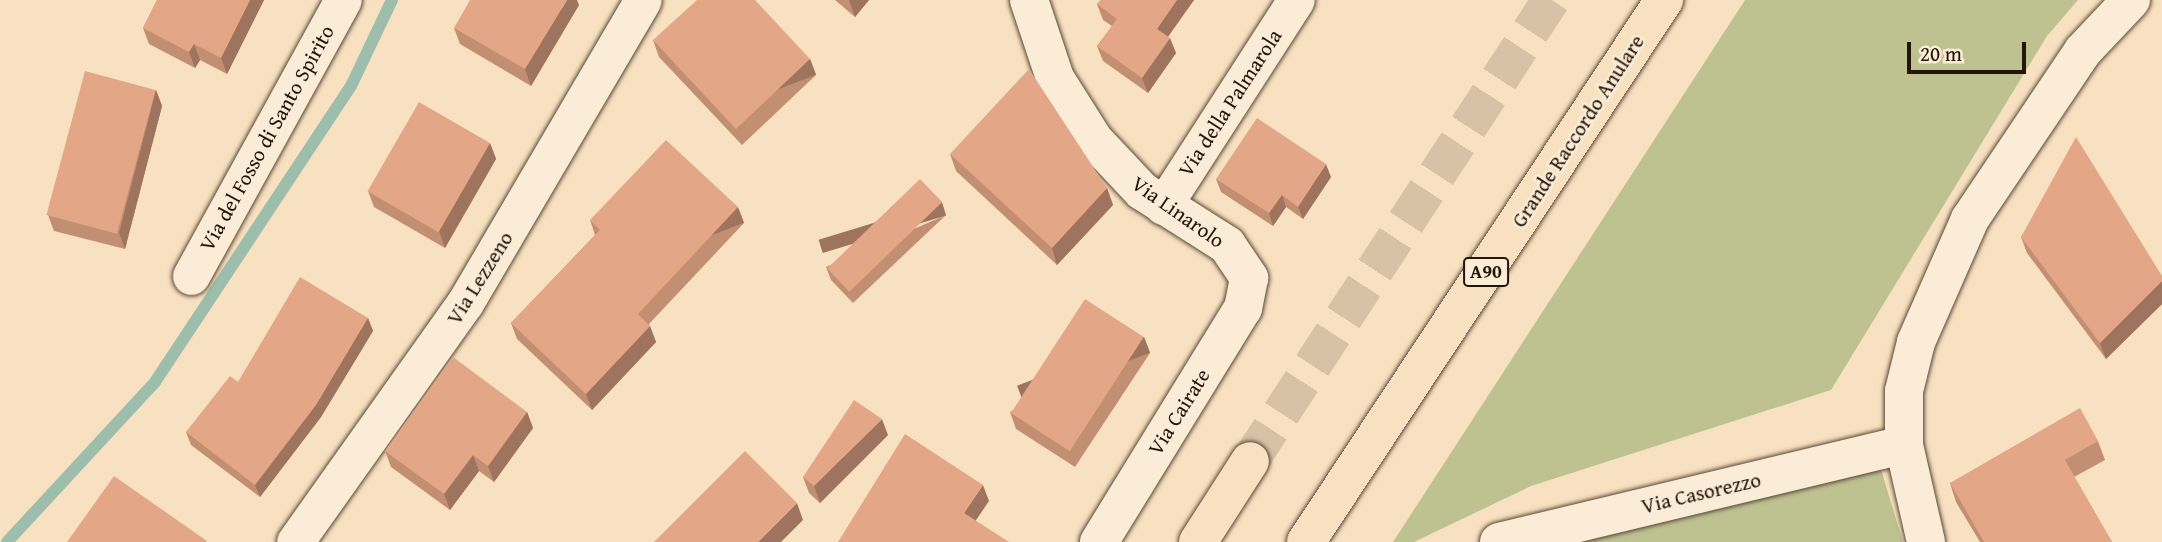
<!DOCTYPE html>
<html>
<head>
<meta charset="utf-8">
<style>
  body { margin:0 }
  #map { position:relative; width:2162px; height:542px; overflow:hidden; background:#f8e1c0; font-family:"Gentium Book Plus",serif }
  div>[style] { position:absolute }
  .green>* { inset:0; background:#bec291 }
  .stream>* { height:12px; margin:-6px; padding:0 6px; transform-origin:6px; border-radius:6px; background:#9ebead }
  .motorway-tunnel>* { height:38px; margin-top:-19px; transform-origin:0; background:repeating-linear-gradient(90deg,#d8c2a5 0 38px,transparent 0 57px) }
  .roads { filter:drop-shadow(0 0 2px #5a4837) drop-shadow(0 0 2px #5a4837) }
  .minor>* { height:37px; margin:-18.5px; padding:0 18.5px; transform-origin:18.5px; border-radius:18.5px; background:#faecd6 }
  .tertiary>* { height:38px; margin:-19px; padding:0 19px; transform-origin:19px; border-radius:19px; background:#faecd6 }
  .motorway>* { height:38px; margin:-19px; padding:0 19px; transform-origin:19px; border-radius:19px; background:#f8e1c0 }
  .wall>* { inset:0; background:#c38f73 }
  .shaded-wall>* { inset:0; background:#9f745e; transform-origin:0 0 }
  .building>* { inset:0; background:#e3a686; transform-origin:0 0 }
  span { translate:-50% -50%; white-space:nowrap; text-align:center; line-height:1.15; -webkit-text-stroke:5px #faecd6; paint-order:stroke }
  .shield-label span { padding:2px 5px; background:#faecd6; border:2px solid; border-radius:5px; -webkit-text-stroke-width:0 }
  .shield-label { font-size:19px; color:#251509; font-weight:700 }
  .street-label { font-size:21px; color:#251509 }
  .scale { position:absolute; left:1907px; top:42px; width:119px; height:32px; box-sizing:border-box; border:4px solid #251509; border-top:0; padding-left:9px; font-size:21px; line-height:24px; white-space:nowrap; color:#251509; -webkit-text-stroke:5px #faecd6; paint-order:stroke }
</style>
</head>
<body>
<div id="map">
  <div class="green">
    <div style="clip-path:polygon(1745px 0,2078px 0,2047px 36px,1831px 390px,1531px 486px,1414px 542px,1393px 542px)"></div>
    <div style="clip-path:polygon(1879px 463px,1903px 542px,1579px 542px)"></div>
  </div>
  <div class="stream">
    <div style="left:7px;top:542px;width:218px;rotate:-47.2deg"></div>
    <div style="left:155px;top:382px;width:355px;rotate:-56.5deg"></div>
    <div style="left:351px;top:86px;width:95px;rotate:-64.5deg"></div>
  </div>
  <div class="motorway-tunnel">
    <div style="left:1250px;top:461px;width:551px;rotate:-56.86deg"></div>
  </div>
  <div class="roads">
    <div class="minor">
      <div style="left:1163px;top:206px;width:245px;rotate:-57.2deg"></div>
      <div style="left:191px;top:276px;width:315px;rotate:-61.2deg"></div>
      <div style="left:295px;top:542px;width:293px;rotate:-54.6deg"></div>
      <div style="left:465px;top:303px;width:351px;rotate:-59.6deg"></div>
    </div>
    <div class="tertiary">
      <div style="left:1029px;top:0;width:82px;rotate:71.6deg"></div>
      <div style="left:1055px;top:78px;width:73px;rotate:57.8deg"></div>
      <div style="left:1094px;top:140px;width:70px;rotate:46.7deg"></div>
      <div style="left:1142px;top:191px;width:101px;rotate:32.4deg"></div>
      <div style="left:1227px;top:245px;width:40px;rotate:56deg"></div>
      <div style="left:1249px;top:278px;width:31px;rotate:101deg"></div>
      <div style="left:1243px;top:308px;width:275px;rotate:121.6deg"></div>
      <div style="left:1499px;top:542px;width:416px;rotate:-13.5deg"></div>
      <div style="left:1926px;top:542px;width:99px;rotate:-102.8deg"></div>
      <div style="left:1904px;top:445px;width:54px;rotate:-90deg"></div>
      <div style="left:1904px;top:391px;width:50px;rotate:-76.2deg"></div>
      <div style="left:1916px;top:342px;width:134px;rotate:-66.3deg"></div>
      <div style="left:1970px;top:219px;width:202px;rotate:-56.1deg"></div>
      <div style="left:2083px;top:51px;width:70px;rotate:-46.7deg"></div>
    </div>
    <div class="motorway">
      <div style="left:1198px;top:542px;width:96px;rotate:-57.3deg"></div>
      <div style="left:1306px;top:542px;width:650px;rotate:-56.55deg"></div>
    </div>
  </div>
  <div class="wall">
    <div style="clip-path:polygon(157px 0,264px 0,227px 74px,200px 60px,195px 68px,149px 44px,143px 28px)"></div>
    <div style="clip-path:polygon(835px 0,869px 0,855px 17px)"></div>
    <div style="clip-path:polygon(1101px 0,1194px 0,1168px 36px,1176px 53px,1148px 93px,1103px 61px,1097px 46px,1112px 26px,1103px 20px,1097px 4px)"></div>
    <div style="clip-path:polygon(579px 5px,531px 86px,460px 44px,454px 28px)"></div>
    <div style="clip-path:polygon(653px 40px,810px 59px,816px 75px,742px 145px,659px 57px)"></div>
    <div style="clip-path:polygon(156px 90px,162px 106px,125px 249px,54px 231px,48px 215px)"></div>
    <div style="clip-path:polygon(490px 143px,496px 159px,445px 248px,374px 207px,368px 191px)"></div>
    <div style="clip-path:polygon(950px 154px,1107px 188px,1113px 205px,1057px 265px,956px 171px)"></div>
    <div style="clip-path:polygon(1331px 177px,1303px 219px,1286px 207px,1273px 226px,1221px 192px,1216px 179px)"></div>
    <div style="clip-path:polygon(946px 215px,853px 303px,831px 280px,826px 267px)"></div>
    <div style="clip-path:polygon(590px 220px,744px 223px,649px 324px,656px 342px,592px 410px,517px 339px,511px 323px,595px 235px)"></div>
    <div style="clip-path:polygon(2021px 237px,2162px 276px,2162px 304px,2106px 359px,2027px 253px)"></div>
    <div style="clip-path:polygon(368px 318px,373px 331px,321px 417px,260px 497px,191px 445px,186px 432px,238px 382px)"></div>
    <div style="clip-path:polygon(1144px 337px,1150px 353px,1075px 467px,1016px 429px,1010px 412px)"></div>
    <div style="clip-path:polygon(527px 412px,533px 428px,494px 482px,479px 471px,450px 510px,391px 467px,385px 451px)"></div>
    <div style="clip-path:polygon(888px 435px,820px 503px,809px 493px,803px 477px)"></div>
    <div style="clip-path:polygon(2098px 441px,2105px 460px,2074px 477px,2112px 542px,1980px 542px,1956px 502px,1950px 483px)"></div>
  </div>
  <div class="shaded-wall">
    <div style="clip-path:polygon(250px 0,264px 0,227px 74px,221px 58px)"></div>
    <div style="clip-path:polygon(567px 0,577px 0,579px 5px,531px 86px,525px 69px)"></div>
    <div style="clip-path:polygon(849px 0,869px 0,855px 17px)"></div>
    <div style="clip-path:polygon(1177px 0,1194px 0,1163px 44px,1157px 29px)"></div>
    <div style="clip-path:polygon(1170px 38px,1176px 53px,1148px 93px,1142px 78px)"></div>
    <div style="clip-path:polygon(194px 44px,200px 60px,195px 68px,189px 52px)"></div>
    <div style="left:810px;top:59px;width:17px;height:102px;rotate:69deg"></div>
    <div style="clip-path:polygon(156px 90px,162px 106px,125px 249px,119px 233px)"></div>
    <div style="clip-path:polygon(490px 143px,496px 159px,445px 248px,439px 231px)"></div>
    <div style="clip-path:polygon(1326px 164px,1331px 177px,1303px 219px,1298px 207px)"></div>
    <div style="clip-path:polygon(1107px 188px,1113px 205px,1057px 265px,1052px 248px)"></div>
    <div style="clip-path:polygon(1282px 195px,1286px 207px,1273px 226px,1269px 213px)"></div>
    <div style="left:942px;top:202px;width:14px;height:129px;rotate:73deg"></div>
    <div style="left:738px;top:207px;width:17px;height:146px;rotate:69deg"></div>
    <div style="clip-path:polygon(2162px 281px,2162px 304px,2106px 359px,2100px 343px)"></div>
    <div style="clip-path:polygon(368px 318px,373px 331px,321px 417px,260px 497px,255px 485px)"></div>
    <div style="clip-path:polygon(650px 326px,656px 342px,592px 410px,586px 394px)"></div>
    <div style="left:1144px;top:337px;width:17px;height:136px;rotate:69deg"></div>
    <div style="clip-path:polygon(527px 412px,533px 428px,494px 482px,488px 466px)"></div>
    <div style="clip-path:polygon(882px 419px,888px 435px,820px 503px,814px 486px)"></div>
    <div style="clip-path:polygon(473px 455px,479px 471px,450px 510px,444px 494px)"></div>
    <div style="clip-path:polygon(983px 485px,989px 501px,970px 529px,964px 513px)"></div>
    <div style="clip-path:polygon(797px 503px,803px 520px,781px 542px,758px 542px)"></div>
  </div>
  <div class="building">
    <div style="clip-path:polygon(157px 0,250px 0,221px 58px,194px 44px,189px 52px,143px 28px)"></div>
    <div style="clip-path:polygon(470px 0,567px 0,525px 69px,454px 28px)"></div>
    <div style="clip-path:polygon(697px 0,755px 0,810px 59px,736px 129px,653px 40px)"></div>
    <div style="clip-path:polygon(1101px 0,1177px 0,1157px 29px,1170px 38px,1142px 78px,1097px 46px,1117px 19px,1097px 4px)"></div>
    <div style="clip-path:polygon(1029px 69px,1107px 188px,1052px 248px,950px 154px)"></div>
    <div style="left:85px;top:71px;width:73px;height:149px;rotate:15deg"></div>
    <div style="left:419px;top:102px;width:82px;height:103px;rotate:30deg"></div>
    <div style="clip-path:polygon(1257px 118px,1326px 164px,1298px 207px,1282px 195px,1269px 213px,1216px 179px)"></div>
    <div style="clip-path:polygon(2076px 137px,2162px 276px,2162px 281px,2100px 343px,2021px 237px)"></div>
    <div style="clip-path:polygon(666px 140px,738px 207px,638px 314px,650px 326px,586px 394px,511px 323px,600px 230px,590px 220px)"></div>
    <div style="left:920px;top:179px;width:32px;height:129px;rotate:46deg"></div>
    <div style="clip-path:polygon(300px 277px,368px 318px,316px 405px,255px 485px,186px 432px,230px 376px,238px 382px)"></div>
    <div style="left:1085px;top:299px;width:70px;height:136px;rotate:33deg"></div>
    <div style="clip-path:polygon(453px 357px,527px 412px,488px 466px,473px 455px,444px 494px,385px 451px)"></div>
    <div style="clip-path:polygon(854px 400px,882px 419px,814px 486px,803px 477px)"></div>
    <div style="clip-path:polygon(2080px 408px,2098px 441px,2065px 460px,2112px 542px,1984px 542px,1950px 483px)"></div>
    <div style="clip-path:polygon(905px 434px,983px 485px,964px 513px,1009px 542px,838px 542px)"></div>
    <div style="clip-path:polygon(745px 451px,797px 503px,758px 542px,654px 542px)"></div>
    <div style="clip-path:polygon(114px 476px,207px 541px,206px 542px,67px 542px)"></div>
  </div>
  <div class="shield-label">
    <span style="left:1486px;top:272px">A90</span>
  </div>
  <div class="street-label">
    <span style="left:1230px;top:103px;rotate:-57deg">Via della Palmarola</span>
    <span style="left:1578px;top:131px;rotate:-57deg">Grande Raccordo Anulare</span>
    <span style="left:267px;top:138px;rotate:-61deg">Via del Fosso di Santo Spirito</span>
    <span style="left:1178px;top:212px;rotate:35deg">Via Linarolo</span>
    <span style="left:480px;top:278px;rotate:-58deg">Via Lezzeno</span>
    <span style="left:1179px;top:412px;rotate:-58deg">Via Cairate</span>
    <span style="left:1701px;top:493px;rotate:-13deg">Via Casorezzo</span>
  </div>
  <div class="scale">20 m</div>
</div>
</body>
</html>
